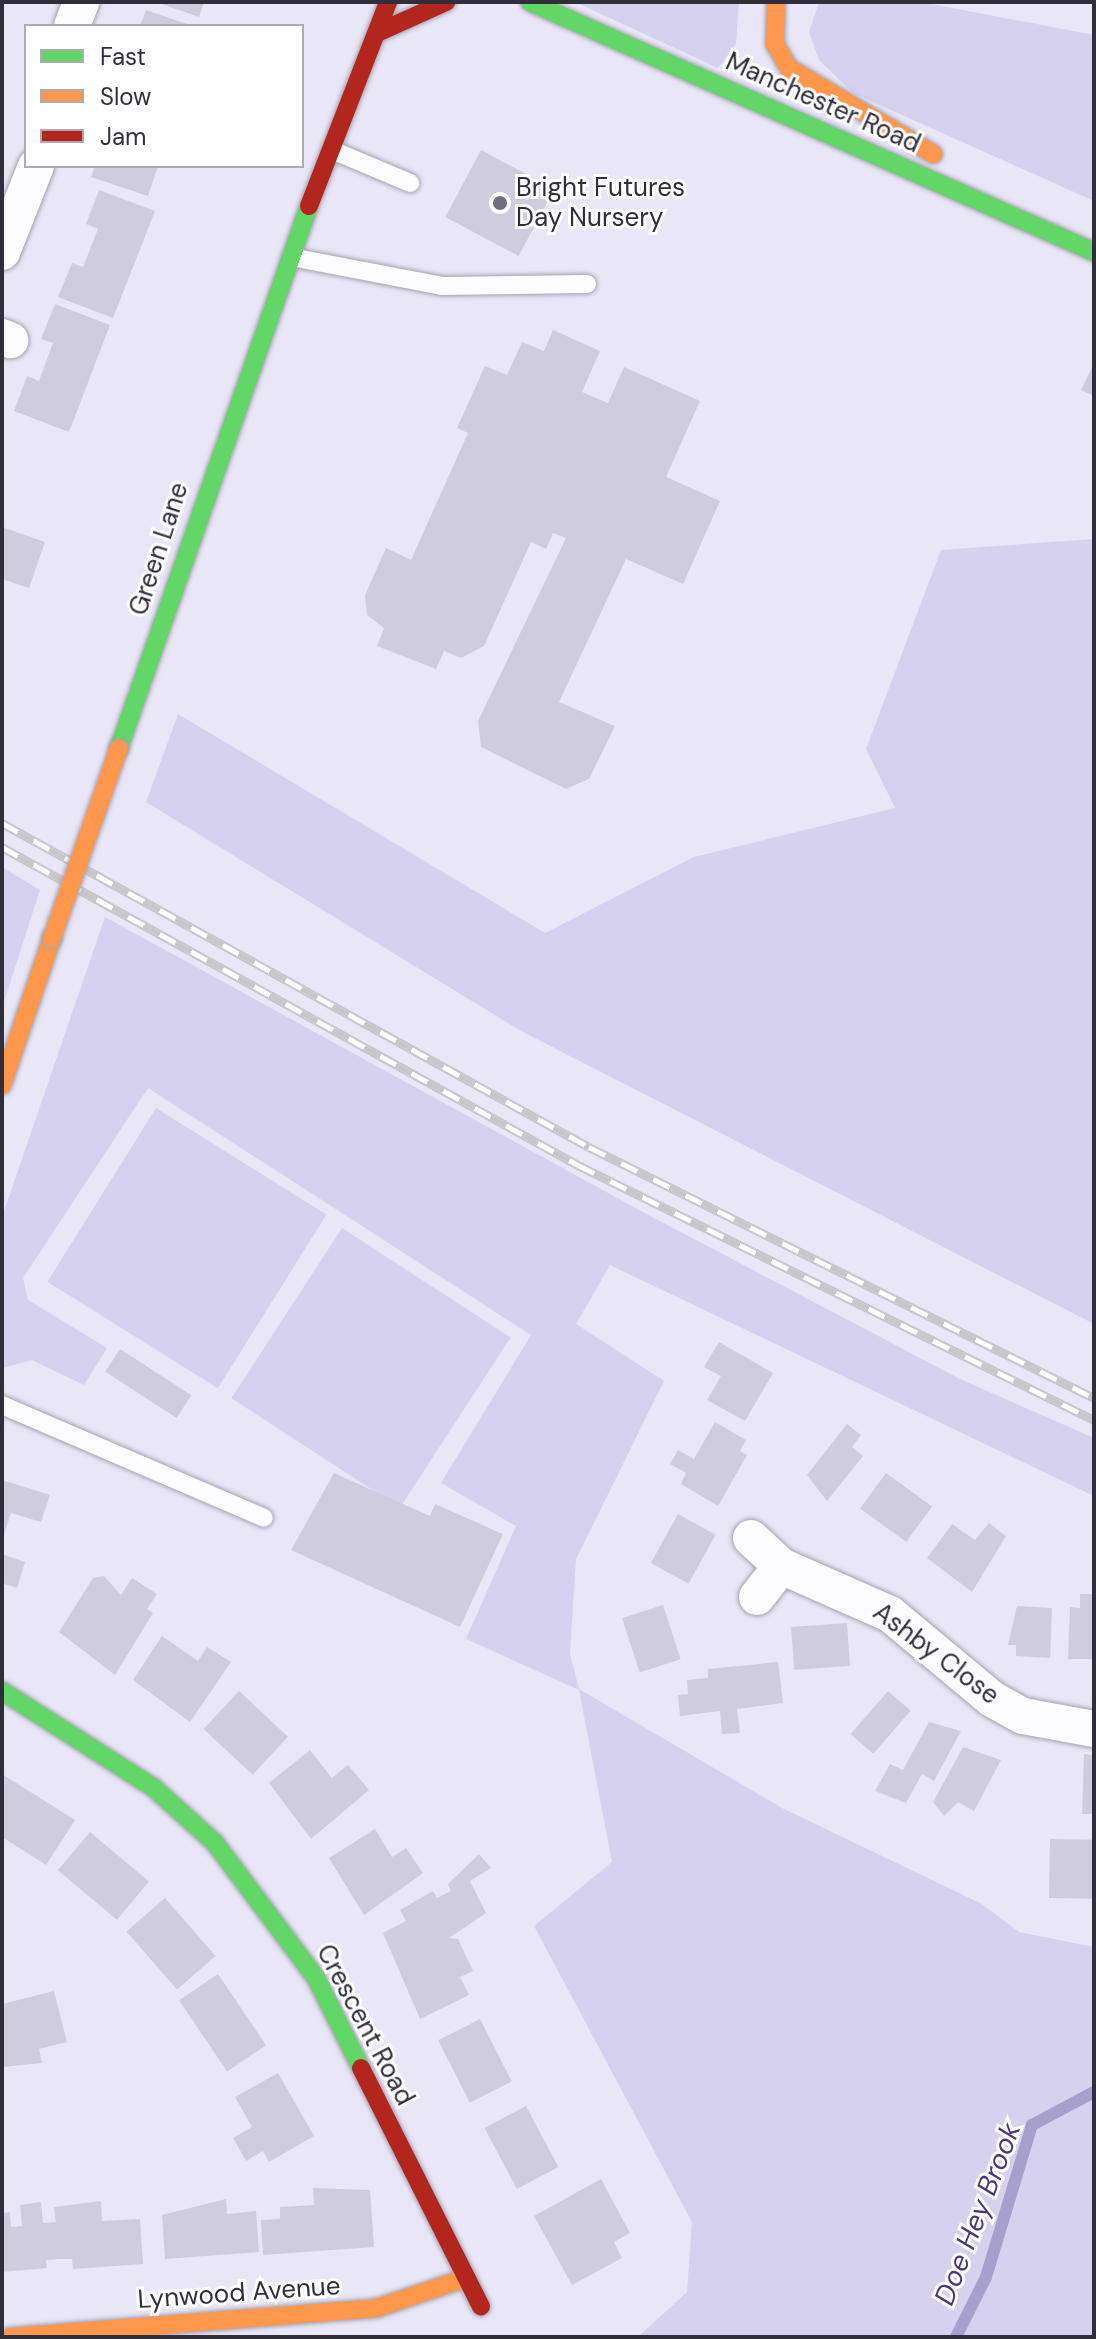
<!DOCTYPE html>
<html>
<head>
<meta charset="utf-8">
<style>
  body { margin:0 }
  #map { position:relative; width:1096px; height:2339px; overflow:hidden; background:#e9e6f7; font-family:"DM Sans",sans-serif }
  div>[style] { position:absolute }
  .green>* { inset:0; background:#d6d1ef; transform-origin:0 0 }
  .stream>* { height:12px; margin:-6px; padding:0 6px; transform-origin:6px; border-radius:6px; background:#a79fcc }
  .building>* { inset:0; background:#cfccdf; transform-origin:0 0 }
  .roads { filter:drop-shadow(0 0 2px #a5a2b0) drop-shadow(0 0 2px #a5a2b0) }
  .lane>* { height:18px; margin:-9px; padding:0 9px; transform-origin:9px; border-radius:9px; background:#fcfbfe }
  .street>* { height:36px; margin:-18px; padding:0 18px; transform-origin:18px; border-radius:18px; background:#fcfbfe }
  .fast>* { height:18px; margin:-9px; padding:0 9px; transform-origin:9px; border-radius:9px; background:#63d668 }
  .slow>* { height:18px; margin:-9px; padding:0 9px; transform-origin:9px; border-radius:9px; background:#ff974d }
  .jam>* { height:18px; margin:-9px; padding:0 9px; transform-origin:9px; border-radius:9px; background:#b3261e }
  .rail>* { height:9px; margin-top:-4.5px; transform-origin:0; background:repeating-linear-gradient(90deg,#fff 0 18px,#c7c6cb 0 36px); box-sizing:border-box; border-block:2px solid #c7c6cb }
  .bridges { filter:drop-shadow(0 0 2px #a5a2b0) drop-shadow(0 0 2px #a5a2b0) }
  .slow-bridge>* { height:18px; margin:-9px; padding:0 9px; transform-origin:9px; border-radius:9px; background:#ff974d }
  .dots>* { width:22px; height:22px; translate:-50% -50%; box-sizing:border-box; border:4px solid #fff; border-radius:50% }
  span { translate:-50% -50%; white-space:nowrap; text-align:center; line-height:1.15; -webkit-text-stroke:6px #fff; paint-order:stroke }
  .street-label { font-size:26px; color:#312e3c }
  .poi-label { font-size:26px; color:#312e3c }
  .left { translate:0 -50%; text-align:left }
  .water-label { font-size:28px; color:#49367d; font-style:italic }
  .frame { position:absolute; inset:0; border:4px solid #312e3c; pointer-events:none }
  .legend { position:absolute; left:24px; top:24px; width:280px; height:144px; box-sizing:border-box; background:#fff; border:2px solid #adabb1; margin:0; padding:10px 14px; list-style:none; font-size:24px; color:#312e3c }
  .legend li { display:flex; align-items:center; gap:16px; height:40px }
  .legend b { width:40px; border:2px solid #adabb1 }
</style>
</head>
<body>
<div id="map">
  <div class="green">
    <div style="clip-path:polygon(575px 2px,739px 2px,736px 44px,718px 68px)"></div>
    <div style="clip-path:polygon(819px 2px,921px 2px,1094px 35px,1094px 201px,853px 93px,819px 60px,809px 32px)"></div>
    <div style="clip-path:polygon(1094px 539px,1094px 1324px,521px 1031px,146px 802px,178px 714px,545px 933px,694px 857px,895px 808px,866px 749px,941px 550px)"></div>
    <div style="clip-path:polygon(2px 867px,40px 890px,2px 1008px)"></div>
    <div style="clip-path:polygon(105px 917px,641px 1211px,960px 1379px,1094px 1438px,1094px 1496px,610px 1265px,576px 1324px,664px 1381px,576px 1559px,570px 1654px,579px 1689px,782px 1808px,982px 1904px,1019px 1932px,1094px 1947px,1094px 2337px,638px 2337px,687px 2292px,692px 2222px,534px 1926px,612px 1862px,579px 1690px,466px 1639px,516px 1526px,441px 1483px,531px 1335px,148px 1088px,23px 1278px,28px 1300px,107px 1348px,84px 1385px,32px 1360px,2px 1368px,2px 1217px)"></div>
    <div style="left:156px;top:1108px;width:201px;height:205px;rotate:32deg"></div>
    <div style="left:342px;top:1228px;width:201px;height:203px;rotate:33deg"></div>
  </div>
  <div class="stream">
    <div style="left:956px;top:2337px;width:67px;rotate:-63.4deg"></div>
    <div style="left:986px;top:2277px;width:159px;rotate:-73.2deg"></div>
    <div style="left:1032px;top:2125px;width:70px;rotate:-28deg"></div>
  </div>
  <div class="building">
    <div style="clip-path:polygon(156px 2px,204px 2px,199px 17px)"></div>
    <div style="clip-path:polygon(146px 10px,190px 25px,190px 26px,140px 26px)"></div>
    <div style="left:481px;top:150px;width:83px;height:76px;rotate:28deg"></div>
    <div style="clip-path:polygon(95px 166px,158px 166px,148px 196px,91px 177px)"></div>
    <div style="clip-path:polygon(99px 190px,155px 211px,113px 318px,58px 297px,72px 263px,83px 267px,98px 229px,86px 224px)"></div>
    <div style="clip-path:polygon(55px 304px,110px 325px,69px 432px,14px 411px,27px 376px,39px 381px,53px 343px,41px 339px)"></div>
    <div style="clip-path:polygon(553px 330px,600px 351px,582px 392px,608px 403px,624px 367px,700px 401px,666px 477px,720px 501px,683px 584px,626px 559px,559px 702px,615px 726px,589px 779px,566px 789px,481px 747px,478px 721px,566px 538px,553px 533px,546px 549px,531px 542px,484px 646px,461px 658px,444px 651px,436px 669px,377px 646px,384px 628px,367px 615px,365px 595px,386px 548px,411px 560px,468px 433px,457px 428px,485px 366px,507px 375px,522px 342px,544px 351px)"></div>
    <div style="clip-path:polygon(1094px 363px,1094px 396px,1081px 390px)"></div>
    <div style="clip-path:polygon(2px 527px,45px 542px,29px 588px,2px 579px)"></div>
    <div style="clip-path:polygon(719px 1342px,773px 1373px,745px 1421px,707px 1400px,721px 1376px,704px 1367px)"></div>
    <div style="left:120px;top:1349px;width:85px;height:27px;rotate:33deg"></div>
    <div style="clip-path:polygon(715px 1422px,746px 1440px,740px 1451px,747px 1455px,718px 1506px,681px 1484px,686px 1473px,670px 1464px,678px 1450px,694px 1459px)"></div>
    <div style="clip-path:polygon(847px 1424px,861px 1435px,852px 1447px,863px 1456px,827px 1501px,807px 1475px)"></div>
    <div style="clip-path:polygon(334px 1473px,430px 1516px,435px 1504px,503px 1534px,460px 1627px,291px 1550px)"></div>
    <div style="left:886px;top:1473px;width:57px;height:44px;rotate:36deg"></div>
    <div style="clip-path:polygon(2px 1480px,50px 1495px,41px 1522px,11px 1513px,3px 1538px)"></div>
    <div style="left:678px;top:1514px;width:43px;height:56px;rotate:29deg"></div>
    <div style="clip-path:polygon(989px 1523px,1006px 1536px,972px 1592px,927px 1558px,952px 1524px,975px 1540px)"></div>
    <div style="clip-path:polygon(2px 1554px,25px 1562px,17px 1588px,2px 1583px)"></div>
    <div style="clip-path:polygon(104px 1576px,121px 1595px,132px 1578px,157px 1594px,147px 1609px,153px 1613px,115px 1675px,59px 1632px,93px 1578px)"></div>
    <div style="clip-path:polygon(1080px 1594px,1094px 1594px,1094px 1659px,1068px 1659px,1070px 1607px,1080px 1608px)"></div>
    <div style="left:663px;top:1605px;width:57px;height:43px;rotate:72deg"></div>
    <div style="clip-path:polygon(1017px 1606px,1052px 1608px,1050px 1658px,1016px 1656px,1016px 1645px,1008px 1645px)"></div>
    <div style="left:847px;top:1623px;width:43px;height:56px;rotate:86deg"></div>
    <div style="clip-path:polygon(162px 1636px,198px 1661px,207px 1647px,231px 1662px,190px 1722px,133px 1680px)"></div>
    <div style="clip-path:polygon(778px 1662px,783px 1703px,737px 1709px,740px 1733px,722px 1734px,720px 1711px,680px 1716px,678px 1695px,688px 1694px,687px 1680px,708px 1678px,708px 1669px)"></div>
    <div style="left:239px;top:1691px;width:67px;height:52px;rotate:43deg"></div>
    <div style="left:888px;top:1691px;width:30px;height:57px;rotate:41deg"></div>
    <div style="clip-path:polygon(929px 1722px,961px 1731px,934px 1781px,922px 1774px,906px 1803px,875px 1791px,890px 1764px,903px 1770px)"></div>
    <div style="clip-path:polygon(963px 1747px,1001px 1760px,974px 1811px,958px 1802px,944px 1816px,933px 1802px)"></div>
    <div style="clip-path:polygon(310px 1750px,332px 1778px,348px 1765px,369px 1790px,311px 1839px,269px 1783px)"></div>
    <div style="clip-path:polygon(1084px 1754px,1094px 1755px,1094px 1814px,1082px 1814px)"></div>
    <div style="clip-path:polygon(2px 1774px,75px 1820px,46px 1865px,2px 1837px)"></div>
    <div style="clip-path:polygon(375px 1829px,392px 1857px,406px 1848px,423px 1873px,364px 1915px,329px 1858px)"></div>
    <div style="left:90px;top:1832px;width:77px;height:50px;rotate:40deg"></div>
    <div style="left:1050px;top:1839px;width:44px;height:59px;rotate:1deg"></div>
    <div style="clip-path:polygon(479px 1854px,491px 1868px,470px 1881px,486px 1913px,449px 1938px,458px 1939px,473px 1971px,460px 1977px,469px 1995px,420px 2019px,383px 1933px,406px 1921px,400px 1910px,433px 1891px,437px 1898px,451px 1891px,448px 1884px)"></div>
    <div style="left:165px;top:1898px;width:77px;height:51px;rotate:49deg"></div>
    <div style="left:218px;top:1974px;width:86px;height:47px;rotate:56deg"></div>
    <div style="clip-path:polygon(54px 1991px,67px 2042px,39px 2049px,42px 2063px,2px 2067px,2px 2004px)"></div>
    <div style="left:480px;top:2019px;width:70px;height:47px;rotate:63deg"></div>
    <div style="clip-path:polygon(278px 2073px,314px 2136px,269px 2162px,263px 2151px,246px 2161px,233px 2138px,252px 2127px,235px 2097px)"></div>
    <div style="left:526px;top:2106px;width:69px;height:47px;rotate:62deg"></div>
    <div style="clip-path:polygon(601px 2179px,630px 2233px,614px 2242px,622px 2258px,572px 2285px,534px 2216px)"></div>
    <div style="clip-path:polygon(313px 2188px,370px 2190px,374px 2247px,263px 2255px,261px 2220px,280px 2219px,280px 2207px,314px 2205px)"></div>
    <div style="clip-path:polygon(226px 2199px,227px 2214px,256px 2211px,259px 2252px,165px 2259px,162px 2215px)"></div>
    <div style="clip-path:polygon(101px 2201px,102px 2221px,140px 2219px,143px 2264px,73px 2269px,72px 2259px,58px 2259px,46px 2260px,47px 2268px,2px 2272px,2px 2213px,10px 2212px,11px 2227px,22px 2226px,20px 2205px,41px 2202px,43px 2223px,56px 2222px,54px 2207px)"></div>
  </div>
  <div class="roads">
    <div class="lane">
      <div style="left:332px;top:150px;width:85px;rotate:22.9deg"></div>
      <div style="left:291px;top:257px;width:155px;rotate:10.8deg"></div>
      <div style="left:443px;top:286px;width:144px;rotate:-0.8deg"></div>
      <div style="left:2px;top:1405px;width:285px;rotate:23.3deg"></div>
    </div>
    <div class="street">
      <div style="left:72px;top:26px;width:26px;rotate:-69deg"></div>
      <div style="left:2px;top:252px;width:92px;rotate:-68.4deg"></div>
      <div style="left:2px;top:337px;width:9px;rotate:21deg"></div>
      <div style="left:751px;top:1538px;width:41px;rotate:43deg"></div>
      <div style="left:781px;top:1566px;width:119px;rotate:23.8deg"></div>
      <div style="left:890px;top:1614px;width:133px;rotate:39.8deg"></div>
      <div style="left:992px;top:1699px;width:35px;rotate:29deg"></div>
      <div style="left:1023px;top:1716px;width:72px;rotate:10.4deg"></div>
      <div style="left:757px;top:1597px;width:39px;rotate:-52deg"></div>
    </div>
    <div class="fast">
      <div style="left:530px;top:2px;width:617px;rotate:23.91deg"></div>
      <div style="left:119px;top:748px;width:574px;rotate:-70.68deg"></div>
      <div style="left:2px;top:1691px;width:180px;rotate:32.5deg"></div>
      <div style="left:154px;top:1788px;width:82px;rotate:42deg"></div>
      <div style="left:215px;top:1843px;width:169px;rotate:53.2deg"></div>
      <div style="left:316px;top:1978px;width:101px;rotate:63.4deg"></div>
    </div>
    <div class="slow">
      <div style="left:776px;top:2px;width:42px;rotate:91.4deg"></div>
      <div style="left:775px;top:44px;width:28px;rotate:60deg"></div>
      <div style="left:789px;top:68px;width:168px;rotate:30.8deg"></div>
      <div style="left:2px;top:1085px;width:155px;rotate:-71.2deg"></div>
      <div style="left:10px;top:2337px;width:368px;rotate:-4.5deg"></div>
      <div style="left:377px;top:2308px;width:94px;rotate:-18.6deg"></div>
    </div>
    <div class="jam">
      <div style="left:377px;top:33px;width:76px;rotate:-24.2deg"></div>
      <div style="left:309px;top:206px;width:219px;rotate:-68.8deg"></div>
      <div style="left:361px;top:2068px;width:267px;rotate:63.3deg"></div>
    </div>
  </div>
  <div class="rail">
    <div style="left:2px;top:823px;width:670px;rotate:28.9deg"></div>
    <div style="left:589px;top:1147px;width:564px;rotate:26.43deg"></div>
    <div style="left:2px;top:847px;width:658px;rotate:28.9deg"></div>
    <div style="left:578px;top:1165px;width:576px;rotate:26.3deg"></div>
  </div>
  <div class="bridges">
    <div class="slow-bridge">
      <div style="left:52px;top:938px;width:201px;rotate:-70.6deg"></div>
    </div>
  </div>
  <div class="dots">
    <div style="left:500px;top:203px;background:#716e7d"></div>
  </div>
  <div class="street-label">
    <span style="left:823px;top:103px;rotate:24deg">Manchester Road</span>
    <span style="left:159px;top:549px;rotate:-72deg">Green Lane</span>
    <span style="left:936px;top:1654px;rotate:37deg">Ashby Close</span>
    <span style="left:365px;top:2025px;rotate:62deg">Crescent Road</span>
    <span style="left:239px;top:2293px;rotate:-4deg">Lynwood Avenue</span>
  </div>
  <div class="poi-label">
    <span class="left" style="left:516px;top:203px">Bright Futures<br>Day Nursery</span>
  </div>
  <div class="water-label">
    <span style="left:978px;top:2214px;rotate:-69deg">Doe Hey Brook</span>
  </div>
  <div class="frame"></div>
  <ul class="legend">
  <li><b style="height:10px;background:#63d668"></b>Fast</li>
  <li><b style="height:10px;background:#ff974d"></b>Slow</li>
  <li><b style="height:10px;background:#b3261e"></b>Jam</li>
  </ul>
</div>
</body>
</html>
